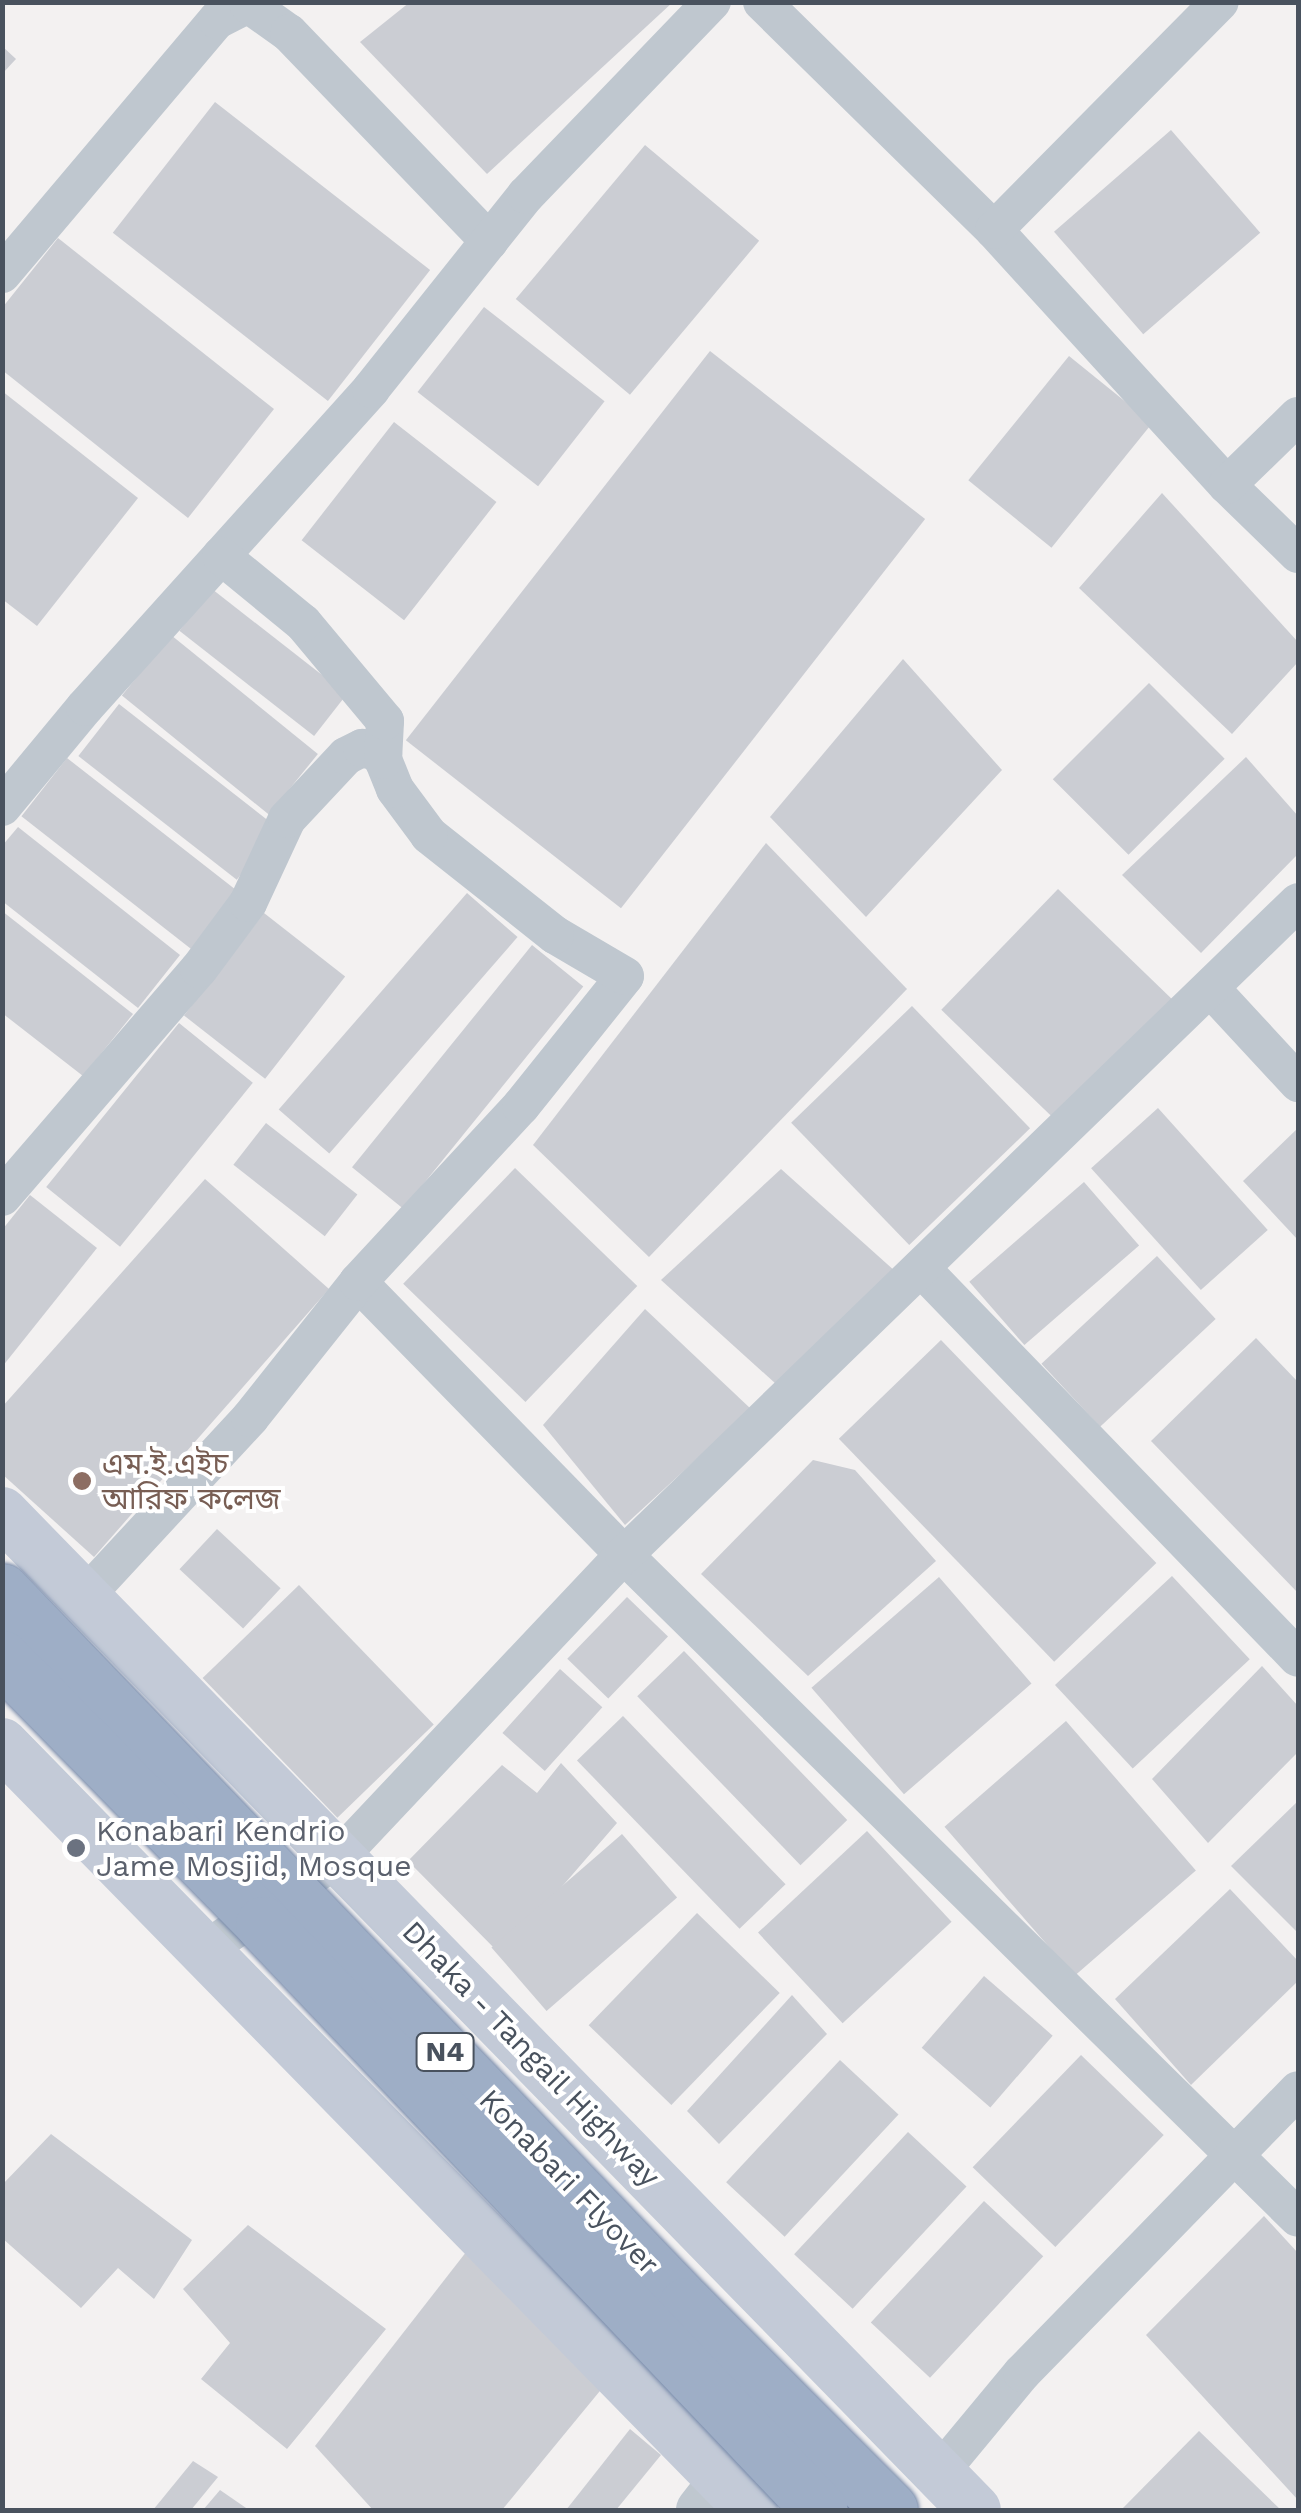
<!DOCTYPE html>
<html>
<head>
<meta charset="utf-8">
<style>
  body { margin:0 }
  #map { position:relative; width:1301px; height:2513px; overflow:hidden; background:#f3f1f1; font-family:"Work Sans","Noto Sans Bengali",sans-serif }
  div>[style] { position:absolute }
  .building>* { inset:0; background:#cbcdd3; transform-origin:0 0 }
  .minor>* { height:38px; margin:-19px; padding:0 19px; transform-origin:19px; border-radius:19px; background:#bfc7cf }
  .tertiary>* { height:48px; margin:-24px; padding:0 24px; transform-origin:24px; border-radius:24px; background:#bfc7cf }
  .secondary>* { height:52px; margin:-26px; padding:0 26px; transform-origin:26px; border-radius:26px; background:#c3cad7 }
  .bridges { filter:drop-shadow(0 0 2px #7689a9) drop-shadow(0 0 2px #7689a9) }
  .trunk-bridge>* { height:55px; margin:-27.5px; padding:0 27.5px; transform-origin:27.5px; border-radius:27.5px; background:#9eaec6 }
  .dots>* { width:28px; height:28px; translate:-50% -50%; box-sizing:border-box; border:5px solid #fff; border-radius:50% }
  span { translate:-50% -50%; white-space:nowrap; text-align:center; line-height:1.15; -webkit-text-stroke:8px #fff; paint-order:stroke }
  .shield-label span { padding:2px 8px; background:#fff; border:2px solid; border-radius:8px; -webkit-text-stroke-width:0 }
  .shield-label { font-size:28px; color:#49525e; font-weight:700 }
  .education-label { font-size:30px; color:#785e54 }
  .left { translate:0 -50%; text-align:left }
  .worship-label { font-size:30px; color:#5b616d }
  .street-label { font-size:30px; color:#49525e }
  .frame { position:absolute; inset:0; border:5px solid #49525e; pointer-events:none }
</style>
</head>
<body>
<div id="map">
  <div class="building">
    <div style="clip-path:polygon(410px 2px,673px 2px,487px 174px,360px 42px)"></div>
    <div style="clip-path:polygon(2px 46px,16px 59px,2px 74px)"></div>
    <div style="left:215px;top:102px;width:273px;height:166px;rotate:38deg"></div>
    <div style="left:1171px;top:130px;width:136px;height:155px;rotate:49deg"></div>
    <div style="left:645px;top:145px;width:149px;height:201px;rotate:40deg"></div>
    <div style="clip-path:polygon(58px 238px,274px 409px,188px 518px,2px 370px,2px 308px)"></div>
    <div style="left:484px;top:307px;width:153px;height:108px;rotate:38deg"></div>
    <div style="left:710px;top:351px;width:273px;height:494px;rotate:38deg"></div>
    <div style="left:1069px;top:356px;width:107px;height:160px;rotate:39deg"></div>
    <div style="clip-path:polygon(2px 391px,138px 498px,37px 626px,2px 599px)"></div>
    <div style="left:394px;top:422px;width:130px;height:150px;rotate:38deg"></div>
    <div style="clip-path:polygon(1162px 493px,1298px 642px,1298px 662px,1232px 734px,1079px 588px)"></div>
    <div style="left:212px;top:589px;width:171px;height:53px;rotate:38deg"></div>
    <div style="left:171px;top:635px;width:189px;height:78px;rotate:39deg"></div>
    <div style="clip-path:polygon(903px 659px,1002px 770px,866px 917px,770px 817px)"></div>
    <div style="left:1149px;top:683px;width:107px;height:136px;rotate:45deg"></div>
    <div style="left:119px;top:704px;width:201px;height:66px;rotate:38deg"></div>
    <div style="clip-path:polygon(1246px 757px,1298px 816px,1298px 854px,1201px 953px,1122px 875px)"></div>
    <div style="left:67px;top:758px;width:219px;height:74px;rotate:38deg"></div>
    <div style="clip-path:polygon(18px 827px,180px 955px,138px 1008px,2px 901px,2px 846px)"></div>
    <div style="clip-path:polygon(766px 843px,907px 989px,649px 1257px,533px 1145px)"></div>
    <div style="left:1058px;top:889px;width:159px;height:168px;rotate:44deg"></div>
    <div style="left:467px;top:893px;width:67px;height:287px;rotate:41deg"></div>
    <div style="clip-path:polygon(2px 911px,133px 1014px,83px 1076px,2px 1013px)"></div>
    <div style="left:264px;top:913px;width:103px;height:130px;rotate:38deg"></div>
    <div style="left:532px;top:945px;width:66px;height:286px;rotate:39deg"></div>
    <div style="left:912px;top:1006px;width:170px;height:168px;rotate:46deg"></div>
    <div style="left:179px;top:1023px;width:95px;height:211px;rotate:39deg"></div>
    <div style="left:1158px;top:1108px;width:164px;height:90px;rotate:48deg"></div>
    <div style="left:266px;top:1123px;width:116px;height:53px;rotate:38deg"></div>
    <div style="clip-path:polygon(1298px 1128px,1298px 1240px,1243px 1181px)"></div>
    <div style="left:515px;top:1168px;width:170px;height:161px;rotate:44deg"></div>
    <div style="clip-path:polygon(781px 1169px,896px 1272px,776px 1384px,661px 1280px)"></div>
    <div style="clip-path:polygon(205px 1179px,329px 1289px,94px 1557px,2px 1474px,2px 1407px)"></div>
    <div style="left:1084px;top:1182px;width:84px;height:152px;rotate:49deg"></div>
    <div style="clip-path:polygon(30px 1195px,97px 1248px,2px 1367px,2px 1230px)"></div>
    <div style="left:1157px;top:1256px;width:86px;height:158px;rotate:47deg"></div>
    <div style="clip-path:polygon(645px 1309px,751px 1409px,625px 1525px,543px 1425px)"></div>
    <div style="clip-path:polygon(1256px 1338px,1298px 1382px,1298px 1593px,1151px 1441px)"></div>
    <div style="left:941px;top:1340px;width:310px;height:142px;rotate:46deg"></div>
    <div style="clip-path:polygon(813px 1460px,855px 1470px,936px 1561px,808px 1676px,701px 1574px)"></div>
    <div style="left:217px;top:1529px;width:87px;height:55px;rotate:43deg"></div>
    <div style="left:1172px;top:1576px;width:114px;height:160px;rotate:47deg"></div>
    <div style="left:939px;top:1577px;width:141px;height:169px;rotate:49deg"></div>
    <div style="left:299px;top:1585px;width:194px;height:134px;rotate:46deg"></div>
    <div style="left:627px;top:1597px;width:57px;height:86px;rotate:44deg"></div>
    <div style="left:684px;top:1651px;width:235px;height:65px;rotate:46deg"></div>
    <div style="clip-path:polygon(1262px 1666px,1298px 1706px,1298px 1752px,1208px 1843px,1152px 1779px)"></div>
    <div style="left:560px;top:1669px;width:57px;height:86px;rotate:42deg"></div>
    <div style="left:623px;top:1716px;width:234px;height:64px;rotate:46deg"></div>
    <div style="left:1066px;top:1721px;width:198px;height:161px;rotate:49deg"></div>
    <div style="clip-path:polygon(561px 1763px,617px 1823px,502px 1956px,408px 1861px,502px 1765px,537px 1793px)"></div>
    <div style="clip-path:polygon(1298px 1801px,1298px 1933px,1231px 1866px)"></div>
    <div style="left:867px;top:1831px;width:124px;height:149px;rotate:47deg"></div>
    <div style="left:622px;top:1834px;width:84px;height:173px;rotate:49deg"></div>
    <div style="clip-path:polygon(1230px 1889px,1298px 1961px,1298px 1981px,1191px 2085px,1115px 1999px)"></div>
    <div style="left:697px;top:1913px;width:115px;height:156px;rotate:44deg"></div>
    <div style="left:984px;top:1976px;width:91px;height:95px;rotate:41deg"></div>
    <div style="clip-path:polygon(792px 1995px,827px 2034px,719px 2144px,687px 2111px)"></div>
    <div style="left:1081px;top:2055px;width:115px;height:156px;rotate:44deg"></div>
    <div style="left:840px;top:2060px;width:80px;height:167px;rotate:43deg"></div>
    <div style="left:908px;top:2132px;width:80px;height:167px;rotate:43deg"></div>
    <div style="clip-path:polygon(51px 2134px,192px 2240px,154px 2299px,118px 2268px,81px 2308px,2px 2238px,2px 2185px)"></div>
    <div style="left:984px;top:2201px;width:81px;height:166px;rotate:43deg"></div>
    <div style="clip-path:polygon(1264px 2216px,1298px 2253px,1298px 2500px,1146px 2335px)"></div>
    <div style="clip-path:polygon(248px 2225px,386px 2329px,287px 2449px,201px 2379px,230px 2343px,183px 2289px)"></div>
    <div style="clip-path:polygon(470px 2247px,604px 2386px,502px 2510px,373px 2510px,315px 2446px)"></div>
    <div style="clip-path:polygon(630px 2429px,661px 2455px,616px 2510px,566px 2510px)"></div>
    <div style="clip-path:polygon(1199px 2431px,1281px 2510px,1121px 2510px)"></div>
    <div style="clip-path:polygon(193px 2461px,218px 2477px,191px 2510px,153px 2510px)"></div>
    <div style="clip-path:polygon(220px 2490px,249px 2510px,203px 2510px)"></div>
  </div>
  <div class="minor">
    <div style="left:762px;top:2px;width:325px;rotate:44.5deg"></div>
    <div style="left:994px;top:230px;width:345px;rotate:47.6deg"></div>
    <div style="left:1227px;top:485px;width:99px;rotate:44.2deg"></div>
    <div style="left:994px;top:230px;width:321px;rotate:-45.3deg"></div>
    <div style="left:2px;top:274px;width:333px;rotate:-49.8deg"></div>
    <div style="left:217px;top:20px;width:35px;rotate:-27deg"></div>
    <div style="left:248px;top:4px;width:50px;rotate:35.3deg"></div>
    <div style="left:289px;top:33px;width:289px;rotate:46.1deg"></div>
    <div style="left:1227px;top:485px;width:99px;rotate:-44.2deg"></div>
    <div style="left:2px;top:807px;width:130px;rotate:-50.3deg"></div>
    <div style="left:85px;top:707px;width:428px;rotate:-48deg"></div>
    <div style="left:371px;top:389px;width:248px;rotate:-51.4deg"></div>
    <div style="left:526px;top:195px;width:268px;rotate:-46.1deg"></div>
    <div style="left:1212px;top:990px;width:127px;rotate:47.2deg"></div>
    <div style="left:2px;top:1197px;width:301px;rotate:-49.2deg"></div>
    <div style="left:199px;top:969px;width:82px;rotate:-53.4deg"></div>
    <div style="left:248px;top:903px;width:93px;rotate:-65.1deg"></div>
    <div style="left:287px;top:819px;width:86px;rotate:-46.9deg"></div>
    <div style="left:346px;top:756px;width:18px;rotate:-27deg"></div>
    <div style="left:362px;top:748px;width:22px;rotate:16deg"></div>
    <div style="left:921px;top:1268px;width:542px;rotate:45.97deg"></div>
    <div style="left:358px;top:1282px;width:381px;rotate:45.7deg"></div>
    <div style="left:624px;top:1555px;width:945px;rotate:44.53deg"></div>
    <div style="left:100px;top:1580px;width:221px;rotate:-47.2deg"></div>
    <div style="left:250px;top:1418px;width:174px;rotate:-51.5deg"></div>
    <div style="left:358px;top:1282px;width:240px;rotate:-47.2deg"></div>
    <div style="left:521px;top:1106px;width:166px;rotate:-51.3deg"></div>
    <div style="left:625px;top:976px;width:81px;rotate:-149.6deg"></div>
    <div style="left:555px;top:935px;width:161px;rotate:-141.6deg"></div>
    <div style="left:429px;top:835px;width:57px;rotate:-126.5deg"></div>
    <div style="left:395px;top:789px;width:31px;rotate:-112deg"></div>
    <div style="left:383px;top:760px;width:39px;rotate:-87deg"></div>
    <div style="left:385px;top:721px;width:128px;rotate:-129.9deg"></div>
    <div style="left:303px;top:623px;width:106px;rotate:-140.7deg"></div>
    <div style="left:204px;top:1951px;width:165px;rotate:-34.8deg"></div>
    <div style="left:339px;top:1857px;width:415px;rotate:-46.7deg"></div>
    <div style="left:624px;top:1555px;width:938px;rotate:-44.09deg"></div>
    <div style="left:939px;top:2473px;width:130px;rotate:-50.3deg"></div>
    <div style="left:1022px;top:2373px;width:395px;rotate:-45.7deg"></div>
  </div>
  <div class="tertiary">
    <div style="left:700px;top:2510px;width:37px;rotate:-52deg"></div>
  </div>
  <div class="secondary">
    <div style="left:2px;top:1513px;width:1393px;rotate:45.7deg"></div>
    <div style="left:2px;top:1744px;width:1072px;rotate:45.6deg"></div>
  </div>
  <div class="bridges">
    <div class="trunk-bridge">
      <div style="left:2px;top:1591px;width:989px;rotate:46.23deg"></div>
      <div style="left:686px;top:2305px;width:289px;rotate:45.1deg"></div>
      <div style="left:2px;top:1658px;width:373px;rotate:45.5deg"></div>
      <div style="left:263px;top:1924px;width:808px;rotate:46.45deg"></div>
    </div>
  </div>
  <div class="dots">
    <div style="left:82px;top:1481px;background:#8d6e63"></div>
    <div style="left:76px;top:1848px;background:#6b7280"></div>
  </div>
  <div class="shield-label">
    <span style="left:445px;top:2052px">N4</span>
  </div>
  <div class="education-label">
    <span class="left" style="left:102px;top:1481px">এম.ই.এইচ<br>আরিফ কলেজ</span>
  </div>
  <div class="worship-label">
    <span class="left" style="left:96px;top:1848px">Konabari Kendrio<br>Jame Mosjid, Mosque</span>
  </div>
  <div class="street-label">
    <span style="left:531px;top:2054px;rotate:46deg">Dhaka - Tangail Highway</span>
    <span style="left:569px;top:2182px;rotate:46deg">Konabari Flyover</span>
  </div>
  <div class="frame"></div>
</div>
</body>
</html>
